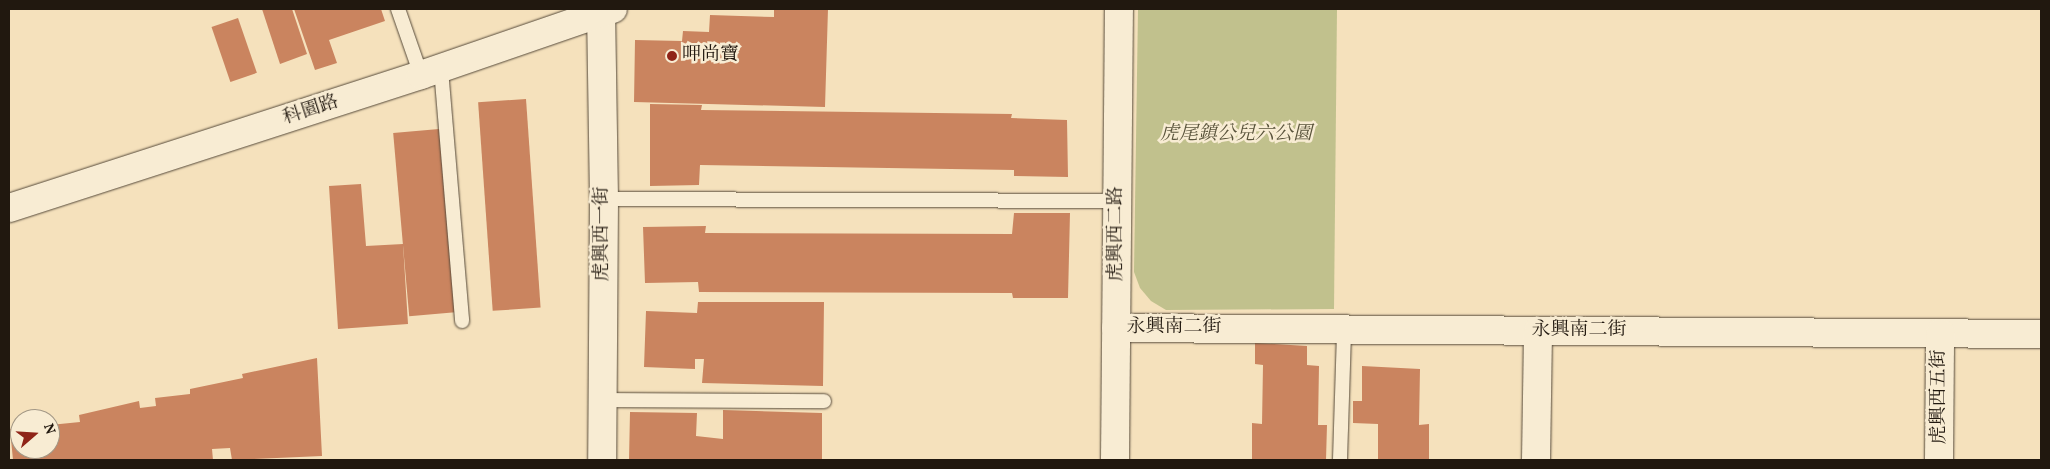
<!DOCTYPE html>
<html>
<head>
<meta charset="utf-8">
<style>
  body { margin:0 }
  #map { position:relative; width:2050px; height:469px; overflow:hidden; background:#f5e1bc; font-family:Vollkorn,"Noto Serif TC",serif }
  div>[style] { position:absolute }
  .green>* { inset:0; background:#c1c18d }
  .building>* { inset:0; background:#ca845f; transform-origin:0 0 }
  .roads { filter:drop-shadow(0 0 1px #564a3a) drop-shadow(0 0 1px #564a3a) }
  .lane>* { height:14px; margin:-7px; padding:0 7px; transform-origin:7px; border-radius:7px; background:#f8ecd3 }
  .street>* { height:28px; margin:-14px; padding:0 14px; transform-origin:14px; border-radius:14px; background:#f8ecd3 }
  .secondary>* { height:28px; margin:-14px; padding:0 14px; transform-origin:14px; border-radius:14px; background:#f8ecd3 }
  .dots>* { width:14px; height:14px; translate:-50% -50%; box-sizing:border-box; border:2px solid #f8ecd3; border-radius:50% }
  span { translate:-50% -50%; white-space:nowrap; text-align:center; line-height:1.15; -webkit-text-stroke:5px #f8ecd3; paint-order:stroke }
  .poi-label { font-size:19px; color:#21180f }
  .left { translate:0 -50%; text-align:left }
  .street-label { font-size:19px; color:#21180f }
  .park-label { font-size:19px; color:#59533b; font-style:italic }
  .frame { position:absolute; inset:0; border:10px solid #21180f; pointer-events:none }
  .north { position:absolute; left:10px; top:409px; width:50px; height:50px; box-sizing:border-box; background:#f8ecd3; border:1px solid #a29785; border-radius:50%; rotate:71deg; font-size:14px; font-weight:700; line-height:20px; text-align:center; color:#21180f }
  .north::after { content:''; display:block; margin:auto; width:18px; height:22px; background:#8f2418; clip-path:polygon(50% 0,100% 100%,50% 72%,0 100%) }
</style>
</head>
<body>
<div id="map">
  <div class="green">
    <div style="clip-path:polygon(1138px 9px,1337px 9px,1334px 309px,1166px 310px,1151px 301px,1140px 288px,1134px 272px)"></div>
  </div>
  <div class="building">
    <div style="clip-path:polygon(262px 9px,292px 9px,307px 54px,280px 64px)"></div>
    <div style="clip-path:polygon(294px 9px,381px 9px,385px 21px,329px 40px,337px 63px,315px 70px)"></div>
    <div style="clip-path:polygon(774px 9px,828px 9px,825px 107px,634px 102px,635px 40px,682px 41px,683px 31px,709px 32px,710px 15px,774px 17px)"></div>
    <div style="left:238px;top:18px;width:58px;height:28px;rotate:71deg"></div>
    <div style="left:526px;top:99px;width:209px;height:48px;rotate:86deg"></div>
    <div style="clip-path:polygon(650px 104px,702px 105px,701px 110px,1012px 114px,1011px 118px,1067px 120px,1068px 177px,1014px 176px,1014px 170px,700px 165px,699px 185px,650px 186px)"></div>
    <div style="left:439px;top:129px;width:184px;height:46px;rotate:85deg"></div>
    <div style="clip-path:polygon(361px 184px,366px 246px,403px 244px,408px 324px,338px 329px,329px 186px)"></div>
    <div style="clip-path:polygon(1014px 213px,1070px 213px,1068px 298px,1013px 298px,1012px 293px,699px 292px,698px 282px,645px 283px,643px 227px,706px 226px,705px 233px,1012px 234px)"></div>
    <div style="clip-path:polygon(698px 302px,824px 302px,823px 386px,702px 383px,704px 359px,695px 359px,695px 369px,644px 367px,646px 311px,697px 313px)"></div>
    <div style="clip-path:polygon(1255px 343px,1307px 346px,1307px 365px,1319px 366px,1318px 425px,1327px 425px,1326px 460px,1252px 460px,1252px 423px,1262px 424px,1263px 365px,1255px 364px)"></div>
    <div style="clip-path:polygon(317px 358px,322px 456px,232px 460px,230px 448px,212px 449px,213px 460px,13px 460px,10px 429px,20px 428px,20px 449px,50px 449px,50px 425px,80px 422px,79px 415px,139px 401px,140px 408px,156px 406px,155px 398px,190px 394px,190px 389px,243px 378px,242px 374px)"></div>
    <div style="clip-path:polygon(1362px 366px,1420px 369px,1419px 425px,1429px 424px,1429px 460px,1378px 460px,1378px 424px,1353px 423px,1353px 401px,1362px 401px)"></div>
    <div style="clip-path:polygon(723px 410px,822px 413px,822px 460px,629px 460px,630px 412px,697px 413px,696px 436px,723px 439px)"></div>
  </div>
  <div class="roads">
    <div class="lane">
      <div style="left:398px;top:9px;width:70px;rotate:70.8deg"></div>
      <div style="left:441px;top:69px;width:253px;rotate:85.2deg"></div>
      <div style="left:604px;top:199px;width:513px;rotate:0.22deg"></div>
      <div style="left:602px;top:400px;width:222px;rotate:0.3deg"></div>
      <div style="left:1340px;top:460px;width:130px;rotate:-88.2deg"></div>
    </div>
    <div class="street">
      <div style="left:601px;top:9px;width:190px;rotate:89.1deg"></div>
      <div style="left:604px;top:199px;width:261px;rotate:90.4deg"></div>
      <div style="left:1116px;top:328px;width:925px;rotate:0.37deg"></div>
      <div style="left:1115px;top:460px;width:451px;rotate:-89.5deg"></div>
      <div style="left:1536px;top:460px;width:129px;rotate:-89.1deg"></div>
      <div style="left:1939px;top:460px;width:127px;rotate:-89.5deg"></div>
    </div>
    <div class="secondary">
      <div style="left:9px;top:208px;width:433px;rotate:-17.9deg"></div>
      <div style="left:421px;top:75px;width:203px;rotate:-19deg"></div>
    </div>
  </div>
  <div class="dots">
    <div style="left:672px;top:56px;background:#8f2418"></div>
  </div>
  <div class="poi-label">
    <span class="left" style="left:682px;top:56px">呷尚寶</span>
  </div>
  <div class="street-label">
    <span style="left:311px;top:111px;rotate:-18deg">科園路</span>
    <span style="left:603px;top:234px;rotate:-90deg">虎興西一街</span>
    <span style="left:1117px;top:234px;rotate:-90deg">虎興西二路</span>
    <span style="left:1174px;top:328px">永興南二街</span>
    <span style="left:1579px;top:331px">永興南二街</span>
    <span style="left:1940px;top:397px;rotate:-90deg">虎興西五街</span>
  </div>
  <div class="park-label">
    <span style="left:1236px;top:135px">虎尾鎮公兒六公園</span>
  </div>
  <div class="frame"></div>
  <div class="north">N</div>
</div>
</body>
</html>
